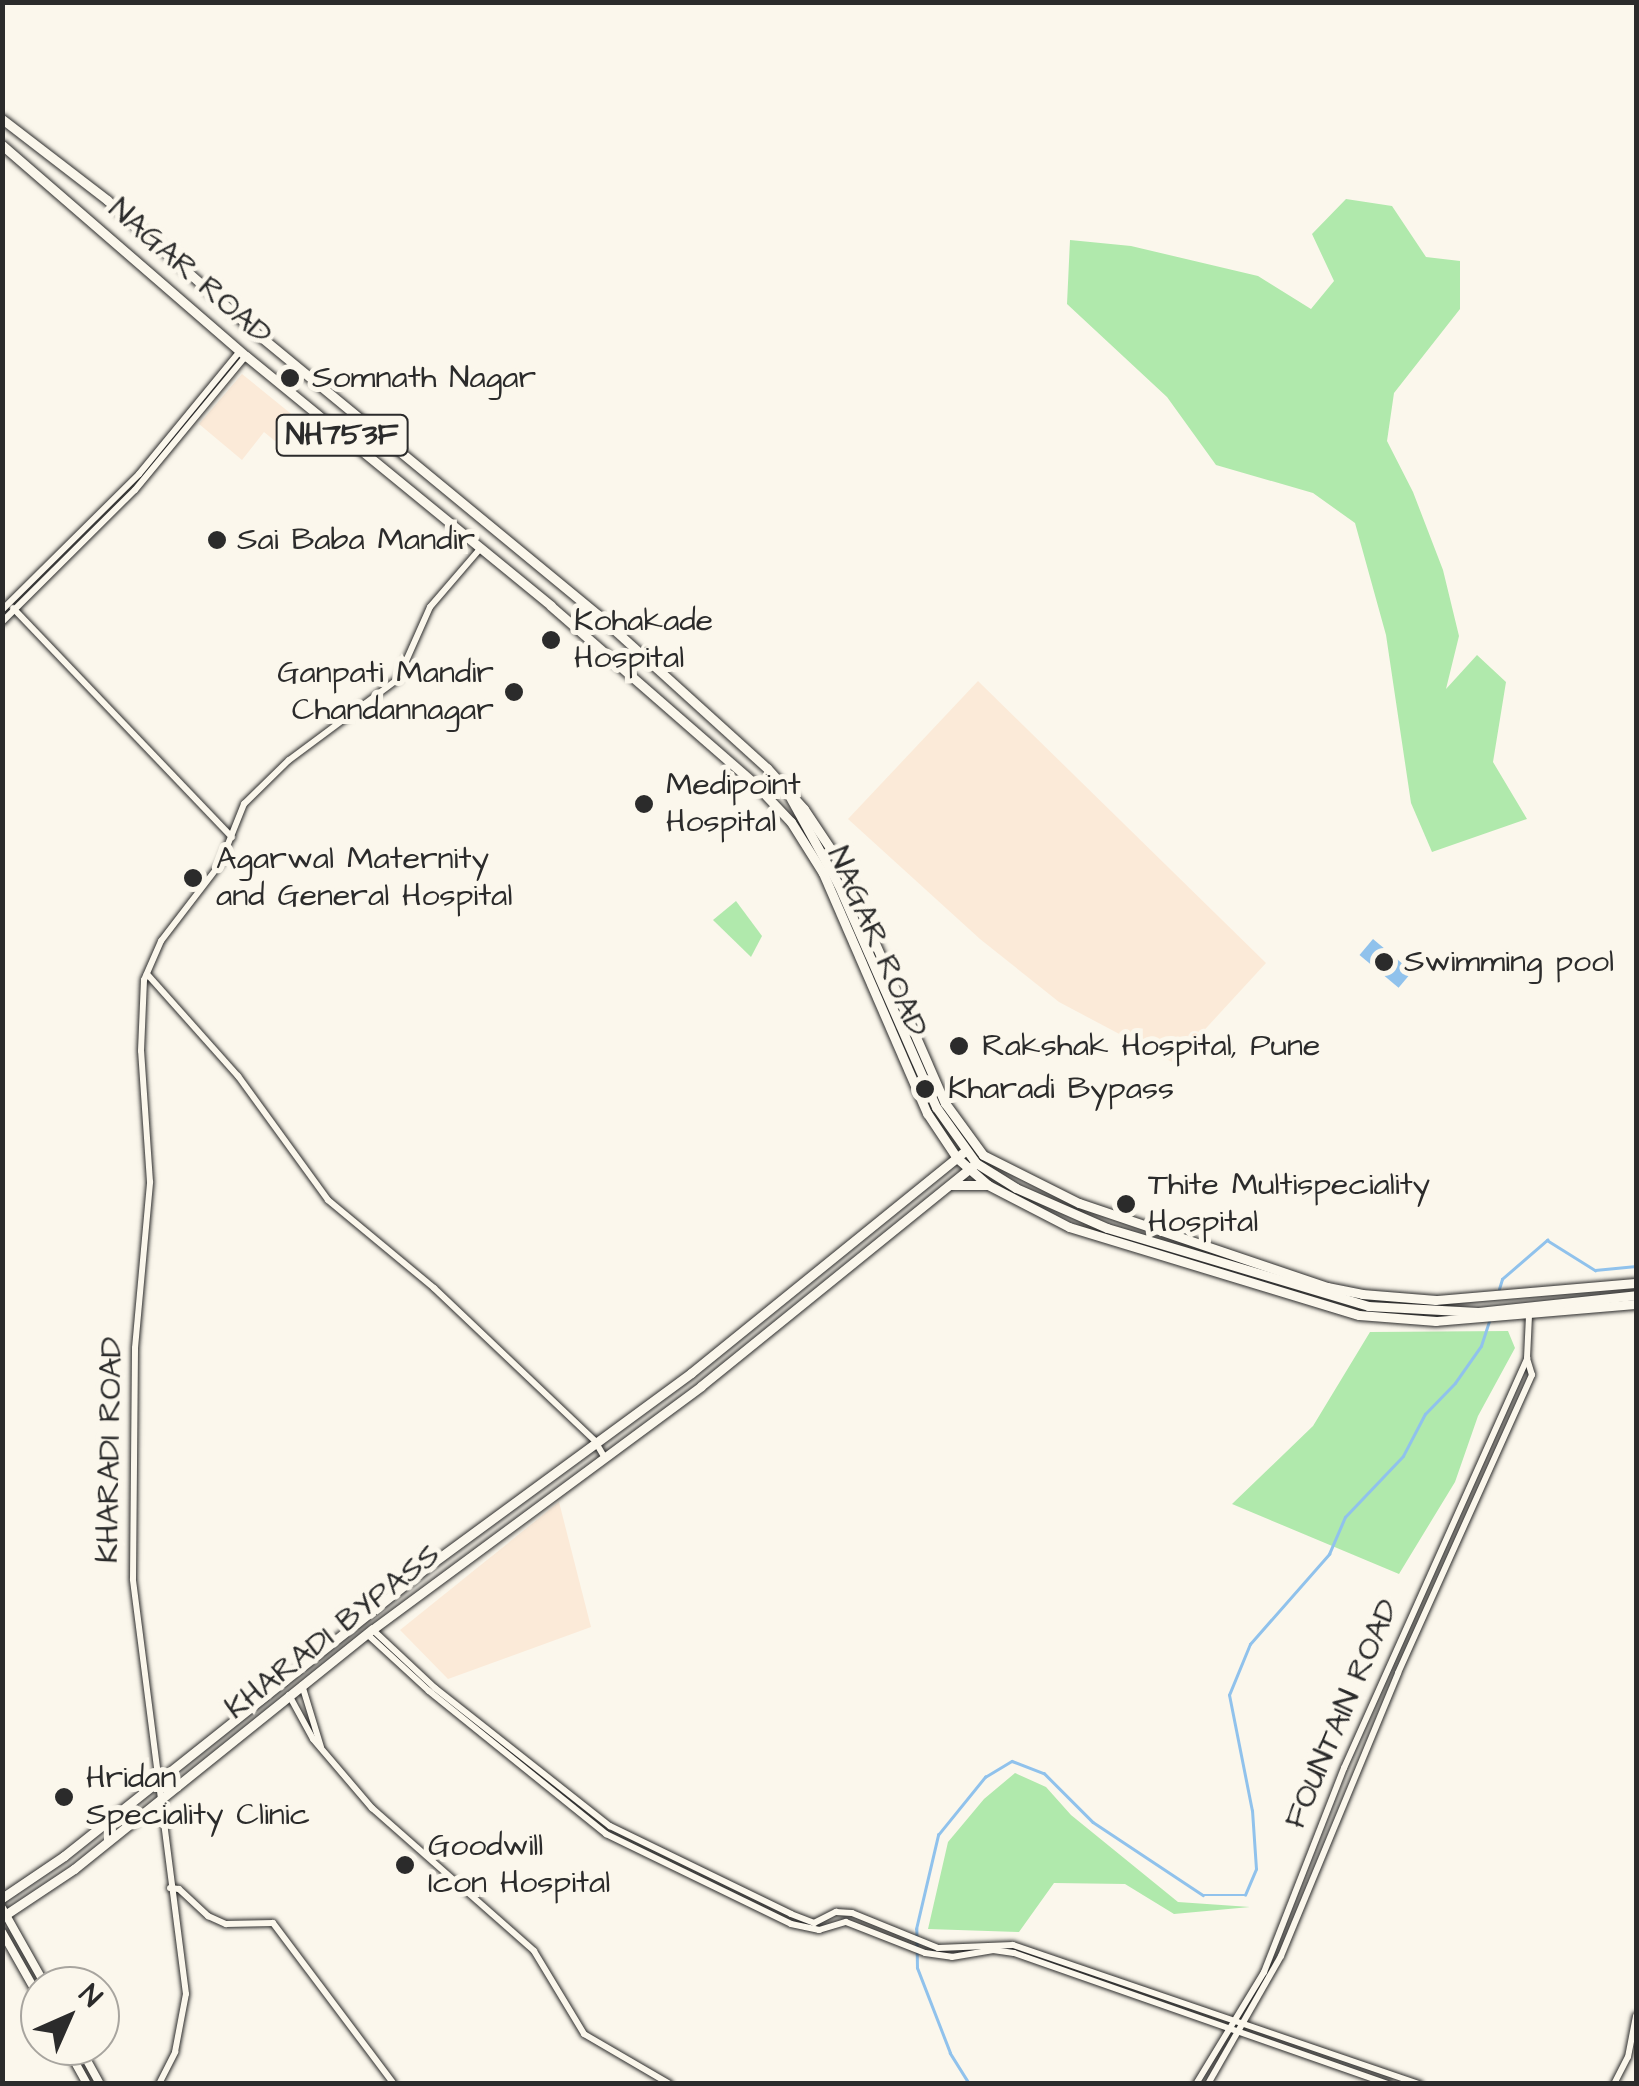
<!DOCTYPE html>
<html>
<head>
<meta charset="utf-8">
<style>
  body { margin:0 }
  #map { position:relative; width:1639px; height:2086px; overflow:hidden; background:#fbf7ec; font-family:"Architects Daughter",sans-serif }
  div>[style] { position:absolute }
  .built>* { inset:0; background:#fbead8 }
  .green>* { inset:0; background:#b0e9ac }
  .water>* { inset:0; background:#90c2ec; transform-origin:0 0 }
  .stream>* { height:2.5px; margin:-1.25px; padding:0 1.25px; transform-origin:1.25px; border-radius:1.25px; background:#90c2ec }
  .roads { filter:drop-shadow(0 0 2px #2b2b2b) drop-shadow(0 0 2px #2b2b2b) }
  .tertiary>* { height:6px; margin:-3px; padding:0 3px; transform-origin:3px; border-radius:3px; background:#fbf7ec }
  .secondary>* { height:8px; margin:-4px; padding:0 4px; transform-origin:4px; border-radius:4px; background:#fbf7ec }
  .trunk>* { height:9px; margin:-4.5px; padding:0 4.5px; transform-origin:4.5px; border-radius:4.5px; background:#fbf7ec }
  .dots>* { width:28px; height:28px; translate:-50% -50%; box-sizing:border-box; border:5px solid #fbf7ec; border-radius:50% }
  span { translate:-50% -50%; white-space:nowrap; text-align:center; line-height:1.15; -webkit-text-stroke:10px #fbf7ec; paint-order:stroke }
  .shield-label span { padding:2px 8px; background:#fbf7ec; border:2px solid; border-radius:8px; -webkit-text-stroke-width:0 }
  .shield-label { font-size:30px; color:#2b2b2b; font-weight:700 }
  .street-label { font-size:32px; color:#2b2b2b }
  .poi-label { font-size:32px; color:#2b2b2b }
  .left { translate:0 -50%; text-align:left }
  .right { translate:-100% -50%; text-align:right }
  .frame { position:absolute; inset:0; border:5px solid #2b2b2b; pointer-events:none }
  .north { position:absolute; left:20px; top:1966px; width:100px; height:100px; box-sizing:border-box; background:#fbf7ec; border:2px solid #a8a59f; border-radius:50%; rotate:45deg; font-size:28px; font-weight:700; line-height:40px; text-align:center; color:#2b2b2b }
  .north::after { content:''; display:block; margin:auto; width:35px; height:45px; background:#2b2b2b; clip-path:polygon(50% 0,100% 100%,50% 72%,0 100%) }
</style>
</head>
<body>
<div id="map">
  <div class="built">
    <div style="clip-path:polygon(242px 374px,295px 417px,275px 441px,264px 432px,242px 460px,199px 424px)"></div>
    <div style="clip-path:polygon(978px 681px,1266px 963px,1174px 1063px,1059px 1002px,980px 939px,848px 819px)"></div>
    <div style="clip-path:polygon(559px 1502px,591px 1627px,448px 1679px,400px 1630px)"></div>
  </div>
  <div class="green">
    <div style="clip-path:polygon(1346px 199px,1392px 206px,1426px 257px,1460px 261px,1460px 309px,1394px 393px,1387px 441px,1413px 492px,1443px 570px,1459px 636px,1446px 689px,1477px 655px,1506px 682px,1493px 762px,1527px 819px,1432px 852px,1411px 803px,1386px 635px,1355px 523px,1313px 493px,1216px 465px,1167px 397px,1067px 304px,1070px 240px,1131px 246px,1258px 276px,1311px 309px,1334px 281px,1312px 234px)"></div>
    <div style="clip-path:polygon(736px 901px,762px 936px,751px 957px,713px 920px)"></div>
    <div style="clip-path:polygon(1508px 1331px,1515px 1348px,1478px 1416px,1455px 1482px,1399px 1574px,1232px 1504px,1313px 1426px,1370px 1332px)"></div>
    <div style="clip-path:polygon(1015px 1773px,1046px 1787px,1071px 1815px,1178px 1902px,1250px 1907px,1174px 1914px,1125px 1884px,1054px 1883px,1019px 1932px,928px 1929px,948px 1842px,984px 1799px)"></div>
  </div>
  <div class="water">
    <div style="left:1373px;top:939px;width:51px;height:21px;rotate:40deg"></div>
  </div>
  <div class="stream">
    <div style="left:1499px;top:1289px;width:10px;rotate:-73deg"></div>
    <div style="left:1502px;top:1279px;width:60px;rotate:-40.9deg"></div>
    <div style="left:1547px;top:1240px;width:57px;rotate:32deg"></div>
    <div style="left:1595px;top:1270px;width:41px;rotate:-5.6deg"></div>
    <div style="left:969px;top:2084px;width:36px;rotate:-122deg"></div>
    <div style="left:950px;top:2053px;width:91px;rotate:-111.2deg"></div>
    <div style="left:917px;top:1968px;width:39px;rotate:-91deg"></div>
    <div style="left:916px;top:1929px;width:97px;rotate:-76.8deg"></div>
    <div style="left:938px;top:1835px;width:75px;rotate:-51deg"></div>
    <div style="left:985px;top:1777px;width:31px;rotate:-31deg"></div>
    <div style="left:1012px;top:1761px;width:34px;rotate:21deg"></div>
    <div style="left:1044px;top:1773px;width:69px;rotate:45deg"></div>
    <div style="left:1093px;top:1822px;width:132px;rotate:33.6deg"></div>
    <div style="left:1203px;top:1895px;width:42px"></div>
    <div style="left:1245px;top:1895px;width:28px;rotate:-67deg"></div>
    <div style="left:1256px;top:1869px;width:58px;rotate:-93.9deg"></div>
    <div style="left:1252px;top:1811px;width:118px;rotate:-101.2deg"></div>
    <div style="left:1229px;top:1695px;width:55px;rotate:-67.6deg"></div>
    <div style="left:1250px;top:1644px;width:120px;rotate:-48.7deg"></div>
    <div style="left:1329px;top:1554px;width:40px;rotate:-66.6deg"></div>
    <div style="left:1345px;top:1517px;width:84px;rotate:-46.4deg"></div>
    <div style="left:1403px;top:1456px;width:47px;rotate:-62.4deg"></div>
    <div style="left:1425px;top:1414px;width:43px;rotate:-45.9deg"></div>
    <div style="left:1455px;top:1383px;width:45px;rotate:-54.9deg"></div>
    <div style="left:1481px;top:1346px;width:26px;rotate:-72deg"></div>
  </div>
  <div class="roads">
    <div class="tertiary">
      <div style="left:13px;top:608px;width:317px;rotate:46.3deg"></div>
      <div style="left:2px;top:610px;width:193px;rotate:-44.8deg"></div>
      <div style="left:139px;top:474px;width:159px;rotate:-50.6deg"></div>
      <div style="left:2px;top:622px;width:187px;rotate:-44.8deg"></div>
      <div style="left:135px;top:490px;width:174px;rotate:-50.4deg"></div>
      <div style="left:147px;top:974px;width:137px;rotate:48.3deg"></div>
      <div style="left:238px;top:1076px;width:153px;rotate:54deg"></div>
      <div style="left:328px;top:1200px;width:138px;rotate:39.7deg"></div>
      <div style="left:434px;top:1288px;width:222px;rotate:43.5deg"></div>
      <div style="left:595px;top:1441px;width:16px;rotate:60deg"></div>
      <div style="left:373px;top:1630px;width:85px;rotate:43.1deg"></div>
      <div style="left:435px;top:1688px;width:223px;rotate:38.3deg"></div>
      <div style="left:610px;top:1826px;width:201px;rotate:25.9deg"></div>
      <div style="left:791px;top:1914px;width:25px;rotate:21deg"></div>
      <div style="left:814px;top:1923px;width:25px;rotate:-27deg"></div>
      <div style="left:836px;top:1912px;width:16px;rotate:4deg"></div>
      <div style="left:852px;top:1913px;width:93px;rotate:22.1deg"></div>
      <div style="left:938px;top:1948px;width:75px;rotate:-2.3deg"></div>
      <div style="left:1013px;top:1945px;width:430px;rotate:18.9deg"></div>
      <div style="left:367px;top:1634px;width:84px;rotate:42.6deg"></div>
      <div style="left:429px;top:1691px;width:228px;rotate:38.9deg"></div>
      <div style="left:606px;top:1834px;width:206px;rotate:25.9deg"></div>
      <div style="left:791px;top:1924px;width:29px;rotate:12deg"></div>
      <div style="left:819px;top:1930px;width:28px;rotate:-17deg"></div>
      <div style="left:846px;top:1922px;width:85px;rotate:21.4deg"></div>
      <div style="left:925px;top:1953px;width:27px;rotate:8deg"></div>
      <div style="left:952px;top:1957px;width:42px;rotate:-9.7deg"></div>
      <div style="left:993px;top:1950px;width:21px;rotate:8deg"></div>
      <div style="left:1014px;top:1953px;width:397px;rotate:19.3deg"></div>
      <div style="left:302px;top:1685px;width:65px;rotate:73deg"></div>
      <div style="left:289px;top:1695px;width:50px;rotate:61.4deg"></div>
      <div style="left:313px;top:1739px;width:91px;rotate:49.5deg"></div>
      <div style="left:372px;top:1808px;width:216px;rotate:41.4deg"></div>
      <div style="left:534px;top:1951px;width:97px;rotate:58.9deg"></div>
      <div style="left:584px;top:2034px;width:99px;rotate:30.2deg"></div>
      <div style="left:170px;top:1888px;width:9px;rotate:6deg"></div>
      <div style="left:179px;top:1889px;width:40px;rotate:43deg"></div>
      <div style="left:208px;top:1916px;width:20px;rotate:24deg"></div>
      <div style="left:226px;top:1924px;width:47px;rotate:-1.2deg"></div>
      <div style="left:273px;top:1923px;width:201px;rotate:53.1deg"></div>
      <div style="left:159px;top:2084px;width:36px;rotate:-63deg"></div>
      <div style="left:175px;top:2052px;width:59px;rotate:-79.3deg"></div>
      <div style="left:186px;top:1994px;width:418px;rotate:-97.3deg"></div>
      <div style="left:133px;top:1579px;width:231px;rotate:-89.5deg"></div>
      <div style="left:135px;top:1348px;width:167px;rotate:-84.8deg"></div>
      <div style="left:150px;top:1182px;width:131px;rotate:-93.9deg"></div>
      <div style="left:141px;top:1051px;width:71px;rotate:-87.6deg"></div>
      <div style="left:144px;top:980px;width:43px;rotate:-66.4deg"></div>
      <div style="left:161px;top:941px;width:97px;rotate:-52.5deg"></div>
      <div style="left:220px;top:864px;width:65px;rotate:-68.2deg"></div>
      <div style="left:244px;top:804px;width:63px;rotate:-44.4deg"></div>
      <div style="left:289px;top:760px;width:136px;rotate:-36.6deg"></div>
      <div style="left:398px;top:679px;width:79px;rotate:-66deg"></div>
      <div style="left:430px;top:607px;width:75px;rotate:-49.3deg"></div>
      <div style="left:1196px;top:2084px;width:131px;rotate:-58.7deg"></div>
      <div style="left:1264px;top:1972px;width:219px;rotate:-68.6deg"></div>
      <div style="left:1344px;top:1768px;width:449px;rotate:-65.9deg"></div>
      <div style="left:1527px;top:1358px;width:42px;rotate:-87.3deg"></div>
      <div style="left:1208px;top:2084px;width:147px;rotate:-60.3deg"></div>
      <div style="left:1281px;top:1956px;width:306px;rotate:-67.5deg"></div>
      <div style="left:1398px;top:1673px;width:327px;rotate:-65.8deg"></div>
      <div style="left:1532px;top:1375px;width:17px;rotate:-107deg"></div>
      <div style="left:1614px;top:2084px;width:30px;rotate:-63deg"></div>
      <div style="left:1628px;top:2057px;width:42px;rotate:-79deg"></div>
    </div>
    <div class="secondary">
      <div style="left:2px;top:1908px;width:90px;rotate:60.6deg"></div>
      <div style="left:2px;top:1932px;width:77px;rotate:60.4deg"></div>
      <div style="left:66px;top:2046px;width:43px;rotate:61.1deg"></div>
      <div style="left:79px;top:2046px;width:43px;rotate:61.1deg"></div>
    </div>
    <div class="trunk">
      <div style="left:2px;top:119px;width:133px;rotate:37.6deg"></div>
      <div style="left:107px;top:200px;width:206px;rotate:41.7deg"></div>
      <div style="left:261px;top:337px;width:437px;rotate:39.5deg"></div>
      <div style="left:598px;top:615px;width:228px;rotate:42.2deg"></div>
      <div style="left:767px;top:768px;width:55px;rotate:47.9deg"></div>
      <div style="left:804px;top:809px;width:65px;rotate:56.3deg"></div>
      <div style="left:840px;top:863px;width:262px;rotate:66.4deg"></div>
      <div style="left:945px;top:1103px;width:64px;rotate:53.8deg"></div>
      <div style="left:983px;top:1155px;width:107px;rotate:26.6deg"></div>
      <div style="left:1079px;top:1203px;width:262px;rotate:18.7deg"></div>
      <div style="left:1327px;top:1287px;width:36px;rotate:11deg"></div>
      <div style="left:1362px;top:1294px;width:74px;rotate:4.6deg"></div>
      <div style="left:1436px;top:1300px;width:201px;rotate:-4.9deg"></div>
      <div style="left:2px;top:145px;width:323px;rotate:40.9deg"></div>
      <div style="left:246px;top:356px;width:394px;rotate:39.3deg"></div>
      <div style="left:551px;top:606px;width:272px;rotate:41.1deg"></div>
      <div style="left:756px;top:785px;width:51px;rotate:46.6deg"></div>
      <div style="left:791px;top:822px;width:60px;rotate:57.9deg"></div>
      <div style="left:823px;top:873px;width:262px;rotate:66.6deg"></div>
      <div style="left:927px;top:1113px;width:54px;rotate:56.3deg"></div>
      <div style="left:957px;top:1158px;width:41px;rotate:41.1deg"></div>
      <div style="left:988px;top:1185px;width:91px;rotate:27.4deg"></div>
      <div style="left:1069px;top:1227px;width:303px;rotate:16.9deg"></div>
      <div style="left:1359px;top:1315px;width:77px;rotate:4.5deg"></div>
      <div style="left:1436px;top:1321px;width:201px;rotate:-4.9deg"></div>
      <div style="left:790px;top:797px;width:99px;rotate:61.1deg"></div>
      <div style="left:838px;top:884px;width:244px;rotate:66.3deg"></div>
      <div style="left:936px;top:1107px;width:69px;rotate:54.5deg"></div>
      <div style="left:976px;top:1163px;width:47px;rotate:32deg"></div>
      <div style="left:1016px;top:1188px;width:99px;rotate:23.7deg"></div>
      <div style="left:1107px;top:1228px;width:272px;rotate:16.6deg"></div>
      <div style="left:1368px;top:1306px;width:110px;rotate:3.1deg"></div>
      <div style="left:1478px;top:1312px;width:159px;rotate:-6.1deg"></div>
      <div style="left:951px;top:1185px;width:37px"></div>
      <div style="left:2px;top:1898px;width:75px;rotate:-34.1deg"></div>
      <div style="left:64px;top:1856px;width:469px;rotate:-38.5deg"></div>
      <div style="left:431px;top:1564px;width:323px;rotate:-36.3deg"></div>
      <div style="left:691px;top:1373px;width:353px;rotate:-39deg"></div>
      <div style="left:2px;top:1917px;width:87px;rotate:-33.7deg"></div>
      <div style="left:74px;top:1869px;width:383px;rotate:-38.8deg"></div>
      <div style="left:373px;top:1629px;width:408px;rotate:-36.5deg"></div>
      <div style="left:701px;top:1386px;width:354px;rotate:-39deg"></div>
    </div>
  </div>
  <div class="dots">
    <div style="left:290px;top:378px;background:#2b2b2b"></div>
    <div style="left:217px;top:540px;background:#2b2b2b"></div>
    <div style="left:551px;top:640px;background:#2b2b2b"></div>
    <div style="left:514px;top:692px;background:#2b2b2b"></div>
    <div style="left:644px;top:804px;background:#2b2b2b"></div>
    <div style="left:193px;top:878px;background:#2b2b2b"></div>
    <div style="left:1384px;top:962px;background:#2b2b2b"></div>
    <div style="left:959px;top:1046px;background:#2b2b2b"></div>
    <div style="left:925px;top:1089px;background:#2b2b2b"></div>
    <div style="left:1126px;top:1204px;background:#2b2b2b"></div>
    <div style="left:64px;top:1797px;background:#2b2b2b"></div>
    <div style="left:405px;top:1865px;background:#2b2b2b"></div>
  </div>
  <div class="shield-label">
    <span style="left:342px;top:435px">NH753F</span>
  </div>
  <div class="street-label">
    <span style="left:190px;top:272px;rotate:41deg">NAGAR ROAD</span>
    <span style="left:877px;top:942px;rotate:66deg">NAGAR ROAD</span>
    <span style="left:110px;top:1450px;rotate:-89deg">KHARADI ROAD</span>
    <span style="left:333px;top:1632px;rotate:-38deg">KHARADI BYPASS</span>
    <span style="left:1342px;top:1714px;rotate:-67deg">FOUNTAIN ROAD</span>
  </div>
  <div class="poi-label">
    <span class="left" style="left:312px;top:378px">Somnath Nagar</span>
    <span class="left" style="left:237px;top:540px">Sai Baba Mandir</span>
    <span class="left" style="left:574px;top:640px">Kohakade<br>Hospital</span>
    <span class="right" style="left:494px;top:692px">Ganpati Mandir<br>Chandannagar</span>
    <span class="left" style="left:666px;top:804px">Medipoint<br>Hospital</span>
    <span class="left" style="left:216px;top:878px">Agarwal Maternity<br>and General Hospital</span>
    <span class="left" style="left:1404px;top:962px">Swimming pool</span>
    <span class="left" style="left:982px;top:1046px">Rakshak Hospital, Pune</span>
    <span class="left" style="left:948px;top:1089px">Kharadi Bypass</span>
    <span class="left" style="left:1148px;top:1204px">Thite Multispeciality<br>Hospital</span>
    <span class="left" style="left:86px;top:1797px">Hridan<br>Speciality Clinic</span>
    <span class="left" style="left:428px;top:1865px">Goodwill<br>Icon Hospital</span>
  </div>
  <div class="frame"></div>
  <div class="north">N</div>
</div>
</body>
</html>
